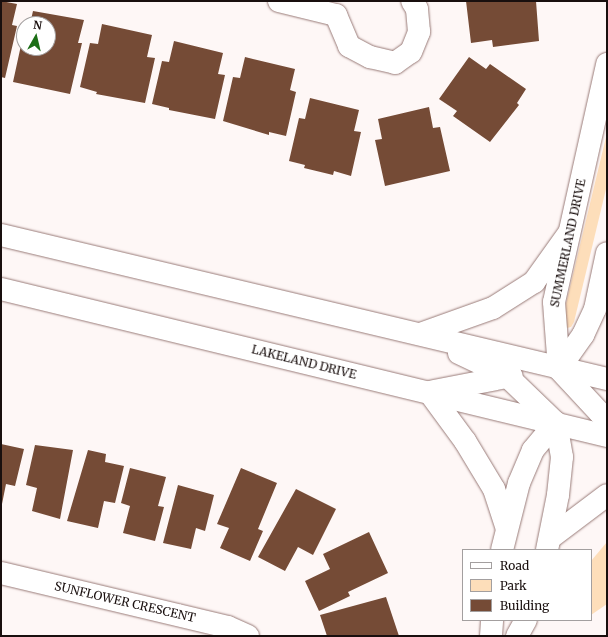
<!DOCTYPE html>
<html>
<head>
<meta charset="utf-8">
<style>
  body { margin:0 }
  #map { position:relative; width:608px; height:637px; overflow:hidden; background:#fef7f6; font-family:Merriweather,serif }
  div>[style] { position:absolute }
  .green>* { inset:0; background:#fddeba }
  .building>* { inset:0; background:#754b36 }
  .roads { filter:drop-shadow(0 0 1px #997b78) drop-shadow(0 0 1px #997b78) }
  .minor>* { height:22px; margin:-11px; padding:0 11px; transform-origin:11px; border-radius:11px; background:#fff }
  .tertiary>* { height:22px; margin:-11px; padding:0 11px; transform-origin:11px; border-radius:11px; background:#fff }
  .secondary>* { height:22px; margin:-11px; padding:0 11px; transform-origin:11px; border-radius:11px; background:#fff }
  span { translate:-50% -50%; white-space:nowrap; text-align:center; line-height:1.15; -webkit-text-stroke:4px #fff; paint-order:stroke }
  .street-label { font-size:12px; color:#190f0e }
  .frame { position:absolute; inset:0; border:2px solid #190f0e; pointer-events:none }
  .legend { position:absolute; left:462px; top:549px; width:130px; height:72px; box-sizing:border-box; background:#fff; border:1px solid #a39f9f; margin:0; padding:5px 7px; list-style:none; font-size:12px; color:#190f0e }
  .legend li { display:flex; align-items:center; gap:8px; height:20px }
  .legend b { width:20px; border:1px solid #a39f9f }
  .north { position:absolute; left:16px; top:16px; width:40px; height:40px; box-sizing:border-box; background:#fff; border:1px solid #a39f9f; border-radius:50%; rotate:8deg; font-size:11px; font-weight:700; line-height:16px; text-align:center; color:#190f0e }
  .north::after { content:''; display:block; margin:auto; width:14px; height:18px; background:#1d6f17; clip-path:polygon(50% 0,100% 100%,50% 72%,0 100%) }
</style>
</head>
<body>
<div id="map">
  <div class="green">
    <div style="clip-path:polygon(607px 133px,607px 185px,574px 322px,571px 327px,567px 328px,562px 320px)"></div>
    <div style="clip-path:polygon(607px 542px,607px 604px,591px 615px,591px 561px)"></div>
  </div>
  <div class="building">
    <div style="clip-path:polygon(1px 1px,17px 4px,12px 25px,17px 26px,5px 78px,1px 77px)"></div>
    <div style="clip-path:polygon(466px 1px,536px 1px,539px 41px,493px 47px,492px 40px,471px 43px)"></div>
    <div style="clip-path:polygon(33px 11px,84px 20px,78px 43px,82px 43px,70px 94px,13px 82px,23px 36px,24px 48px,48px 48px,48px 24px,30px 24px)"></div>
    <div style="clip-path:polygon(102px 24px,152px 35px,147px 57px,155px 58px,145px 103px,96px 94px,97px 92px,80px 87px,90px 43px,98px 44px)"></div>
    <div style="clip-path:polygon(174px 41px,223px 53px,218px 74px,225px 75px,215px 119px,169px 110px,169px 108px,152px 104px,162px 61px,169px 62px)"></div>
    <div style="clip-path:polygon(245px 57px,295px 69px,290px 90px,296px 92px,286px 136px,269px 132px,269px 135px,223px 121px,233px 77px,240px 78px)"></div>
    <div style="clip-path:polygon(469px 57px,486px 69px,490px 64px,526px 89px,517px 103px,519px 105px,490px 142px,453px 116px,457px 111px,439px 99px)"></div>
    <div style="clip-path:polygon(310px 98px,359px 110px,354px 131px,361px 132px,351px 176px,334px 171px,333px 175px,304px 168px,305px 165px,289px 161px,299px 118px,305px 119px)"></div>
    <div style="clip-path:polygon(429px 107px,433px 128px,440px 127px,450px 171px,385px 186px,375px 140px,382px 139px,378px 119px)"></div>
    <div style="clip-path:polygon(1px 444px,24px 449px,15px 486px,6px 484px,2px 504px)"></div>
    <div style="clip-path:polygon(35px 445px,73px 450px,60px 519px,32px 511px,37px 488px,26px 485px)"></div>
    <div style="clip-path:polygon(88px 450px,106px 454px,105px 462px,124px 466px,115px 503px,104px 501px,98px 528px,67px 521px)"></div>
    <div style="clip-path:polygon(130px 468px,166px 477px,158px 506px,164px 507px,155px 541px,123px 533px,130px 506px,121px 503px)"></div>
    <div style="clip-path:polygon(241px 468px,277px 483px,258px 529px,263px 531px,250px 561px,220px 548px,229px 528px,217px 524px)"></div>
    <div style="clip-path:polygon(178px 485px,214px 495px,205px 531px,196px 528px,191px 549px,163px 543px)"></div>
    <div style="clip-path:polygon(296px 489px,336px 509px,313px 555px,298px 547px,285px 571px,258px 557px)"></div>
    <div style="clip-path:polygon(369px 532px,388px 573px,348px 592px,350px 596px,319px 611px,305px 581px,330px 569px,323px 554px)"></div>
    <div style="clip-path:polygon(386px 597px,399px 636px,327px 636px,320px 615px)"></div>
  </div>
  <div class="roads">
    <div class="minor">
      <div style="left:279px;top:1px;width:59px;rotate:13.8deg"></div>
      <div style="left:336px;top:15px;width:34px;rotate:67deg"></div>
      <div style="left:349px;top:46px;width:24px;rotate:28deg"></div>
      <div style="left:370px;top:57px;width:26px;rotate:13deg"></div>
      <div style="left:395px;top:63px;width:19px;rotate:-35deg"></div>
      <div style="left:411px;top:52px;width:22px;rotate:-68deg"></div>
      <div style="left:419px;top:32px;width:23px;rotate:-95deg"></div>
      <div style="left:417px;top:9px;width:9px;rotate:-122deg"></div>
      <div style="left:1px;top:573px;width:233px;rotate:13.4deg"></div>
      <div style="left:228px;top:627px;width:22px;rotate:24deg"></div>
    </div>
    <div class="tertiary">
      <div style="left:559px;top:369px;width:67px;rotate:-94.3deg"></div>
      <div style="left:554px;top:302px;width:244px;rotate:-77.4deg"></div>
      <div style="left:559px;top:369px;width:42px;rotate:-54.8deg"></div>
      <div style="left:583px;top:335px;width:29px;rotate:-65deg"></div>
      <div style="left:595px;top:309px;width:57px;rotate:-77.9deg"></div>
      <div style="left:502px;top:550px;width:69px;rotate:-75.8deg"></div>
      <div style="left:519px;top:483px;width:36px;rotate:-67deg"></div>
      <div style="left:533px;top:450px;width:35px;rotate:-50deg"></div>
      <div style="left:547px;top:550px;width:56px;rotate:-78.7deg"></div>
      <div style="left:558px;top:495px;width:38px;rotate:-84deg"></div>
      <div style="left:562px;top:457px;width:35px;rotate:-100deg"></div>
      <div style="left:491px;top:636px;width:16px;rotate:-86deg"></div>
      <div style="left:517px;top:636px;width:18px;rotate:-61deg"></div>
    </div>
    <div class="secondary">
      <div style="left:1px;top:235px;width:623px;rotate:13.37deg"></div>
      <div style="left:1px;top:289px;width:624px;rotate:13.64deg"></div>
      <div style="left:420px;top:334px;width:77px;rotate:-19.6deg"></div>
      <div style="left:493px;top:308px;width:49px;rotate:-32.4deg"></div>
      <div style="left:534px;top:282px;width:60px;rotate:-54.5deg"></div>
      <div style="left:459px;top:353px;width:53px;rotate:25.6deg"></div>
      <div style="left:507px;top:376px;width:68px;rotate:43.8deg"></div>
      <div style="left:559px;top:369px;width:60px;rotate:47deg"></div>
      <div style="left:600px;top:413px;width:8px;rotate:30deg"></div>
      <div style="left:434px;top:391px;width:79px;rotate:-10.9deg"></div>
      <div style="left:429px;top:392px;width:61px;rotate:53.7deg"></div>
      <div style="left:465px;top:441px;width:56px;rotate:58.9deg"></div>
      <div style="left:494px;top:489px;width:40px;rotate:72deg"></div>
      <div style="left:550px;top:538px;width:71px;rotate:-37deg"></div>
    </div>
  </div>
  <div class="street-label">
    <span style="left:568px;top:243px;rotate:-78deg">SUMMERLAND DRIVE</span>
    <span style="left:304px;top:362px;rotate:14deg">LAKELAND DRIVE</span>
    <span style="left:125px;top:602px;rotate:13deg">SUNFLOWER CRESCENT</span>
  </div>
  <div class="frame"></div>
  <ul class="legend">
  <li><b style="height:5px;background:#fff"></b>Road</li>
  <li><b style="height:11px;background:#fddeba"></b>Park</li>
  <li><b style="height:11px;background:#754b36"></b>Building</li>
  </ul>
  <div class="north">N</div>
</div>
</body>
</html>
